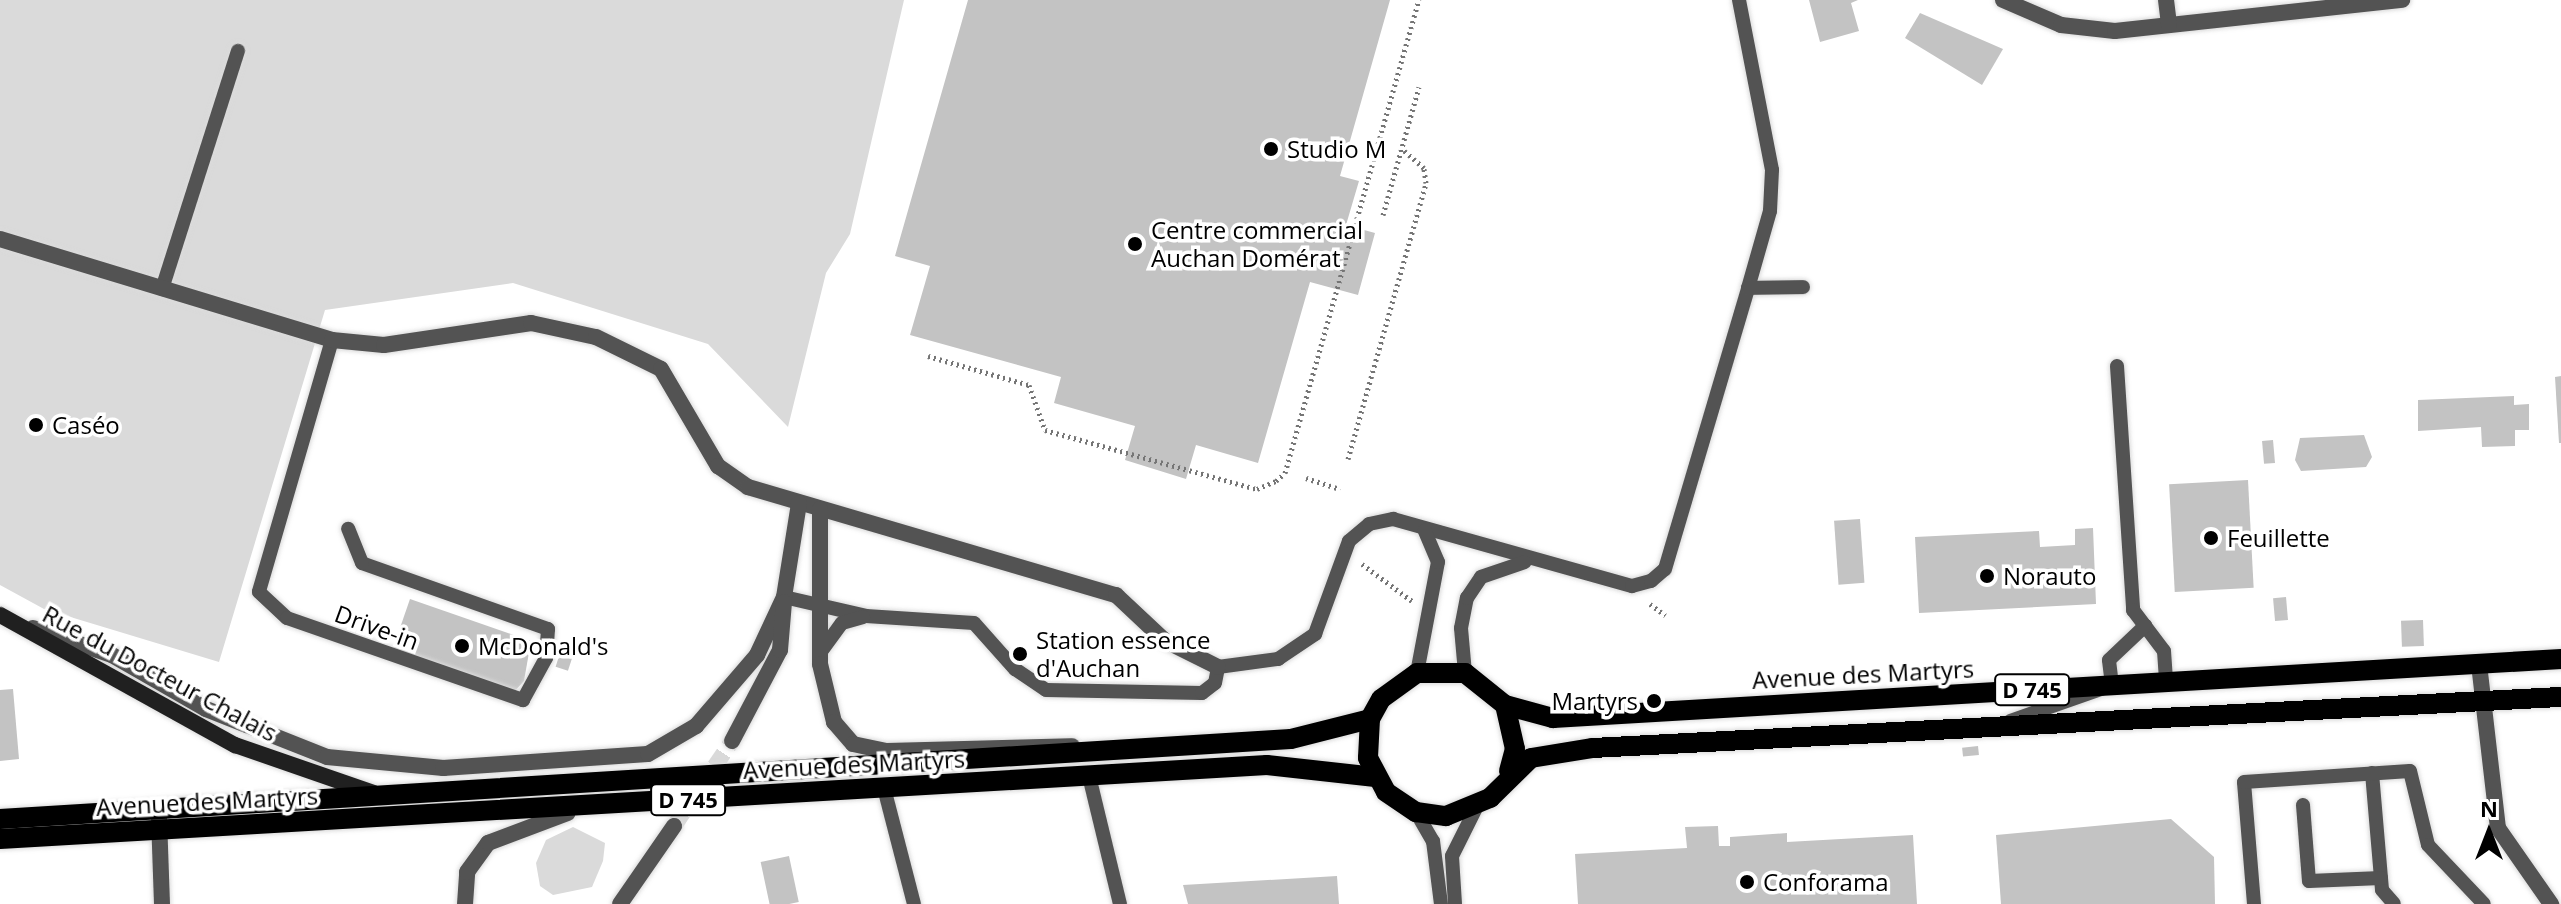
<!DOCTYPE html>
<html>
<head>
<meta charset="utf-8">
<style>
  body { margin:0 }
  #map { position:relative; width:2561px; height:904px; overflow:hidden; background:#fff; font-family:"Open Sans",sans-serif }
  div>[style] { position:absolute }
  .green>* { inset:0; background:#dadada }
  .building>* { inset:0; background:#c3c3c3; transform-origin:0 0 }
  .street-tunnel>* { height:16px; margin-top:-8px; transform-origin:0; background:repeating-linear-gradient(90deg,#d9d9d9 0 16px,transparent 0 24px) }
  .path>* { height:5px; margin-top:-2.5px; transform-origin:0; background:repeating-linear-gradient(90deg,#757575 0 2px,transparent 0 6px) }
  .roads { filter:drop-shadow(0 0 2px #dbdbdb) drop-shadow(0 0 2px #dbdbdb) }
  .lane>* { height:14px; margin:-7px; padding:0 7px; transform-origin:7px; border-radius:7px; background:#535353 }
  .street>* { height:16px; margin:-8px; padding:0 8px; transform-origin:8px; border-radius:8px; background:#535353 }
  .secondary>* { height:16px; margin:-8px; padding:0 8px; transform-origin:8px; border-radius:8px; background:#202020 }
  .primary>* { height:20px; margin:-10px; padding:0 10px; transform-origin:10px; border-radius:10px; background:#000 }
  .dots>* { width:22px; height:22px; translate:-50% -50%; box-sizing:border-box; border:4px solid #fff; border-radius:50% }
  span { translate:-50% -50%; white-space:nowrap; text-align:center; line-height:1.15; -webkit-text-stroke:7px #fff; paint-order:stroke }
  .shield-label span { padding:2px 6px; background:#fff; border:2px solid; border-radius:6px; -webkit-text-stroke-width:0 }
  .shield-label { font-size:22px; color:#000; font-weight:700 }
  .poi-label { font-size:24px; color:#000 }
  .left { translate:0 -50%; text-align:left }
  .right { translate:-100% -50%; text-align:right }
  .street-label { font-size:24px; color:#000 }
  .north { position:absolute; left:2449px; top:792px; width:80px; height:80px; -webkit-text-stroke:6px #fff; paint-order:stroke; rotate:0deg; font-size:22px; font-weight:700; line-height:32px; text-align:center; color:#000 }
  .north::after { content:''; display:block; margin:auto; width:28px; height:36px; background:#000; clip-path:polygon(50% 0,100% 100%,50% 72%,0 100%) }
</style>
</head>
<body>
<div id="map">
  <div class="green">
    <div style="clip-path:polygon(0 0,904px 0,850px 234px,826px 273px,788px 427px,708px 344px,513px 283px,325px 310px,219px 662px,44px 609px,0 585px)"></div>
    <div style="clip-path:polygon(573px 827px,605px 843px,603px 861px,592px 887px,553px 895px,540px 886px,536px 863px,546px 840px)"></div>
  </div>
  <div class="building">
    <div style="clip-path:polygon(968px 0,1390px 0,1340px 176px,1359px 181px,1346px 225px,1375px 233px,1358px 295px,1310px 282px,1258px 463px,1196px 445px,1186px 479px,1125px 460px,1135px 426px,1054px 403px,1061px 377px,910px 335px,930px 266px,895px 256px)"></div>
    <div style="clip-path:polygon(1809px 0,1858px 0,1851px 3px,1859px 31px,1820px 42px)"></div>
    <div style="clip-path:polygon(1920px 13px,2003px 49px,1982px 85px,1905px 38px)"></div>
    <div style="clip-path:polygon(2561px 376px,2561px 443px,2559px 443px,2555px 377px)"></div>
    <div style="clip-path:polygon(2514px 396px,2514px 405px,2529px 404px,2529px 430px,2515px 430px,2515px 446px,2482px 447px,2481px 427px,2418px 431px,2418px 400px)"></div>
    <div style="clip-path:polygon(2364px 435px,2372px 457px,2366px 467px,2301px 471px,2295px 460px,2300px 438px)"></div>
    <div style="left:2273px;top:440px;width:23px;height:11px;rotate:85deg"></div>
    <div style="left:2248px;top:480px;width:108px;height:79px;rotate:87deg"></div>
    <div style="left:1860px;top:519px;width:64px;height:26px;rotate:86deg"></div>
    <div style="clip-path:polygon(2093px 528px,2096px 604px,1919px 613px,1915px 537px,2039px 531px,2040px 547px,2075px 545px,2075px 529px)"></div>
    <div style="left:2286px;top:597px;width:23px;height:13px;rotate:85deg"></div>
    <div style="clip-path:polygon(410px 599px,531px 641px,524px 681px,513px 693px,392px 651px)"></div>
    <div style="left:2423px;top:620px;width:26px;height:22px;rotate:88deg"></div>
    <div style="left:563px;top:644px;width:13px;height:24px;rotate:18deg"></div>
    <div style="clip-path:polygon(13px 689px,19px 759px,0 761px,0 690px)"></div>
    <div style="left:1978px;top:746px;width:9px;height:16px;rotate:84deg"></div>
    <div style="clip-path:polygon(2171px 819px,2214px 857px,2215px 904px,2001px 904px,1996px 835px)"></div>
    <div style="clip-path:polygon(1718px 826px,1719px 846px,1730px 846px,1730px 837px,1787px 833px,1787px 842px,1913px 835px,1917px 904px,1578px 904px,1575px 854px,1687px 848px,1685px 827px)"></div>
    <div style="left:789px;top:856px;width:47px;height:29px;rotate:78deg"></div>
    <div style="clip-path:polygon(1337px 876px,1339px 904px,1188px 904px,1183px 885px)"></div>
  </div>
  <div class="street-tunnel">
    <div style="left:674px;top:826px;width:103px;rotate:-55.7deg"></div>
  </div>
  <div class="path">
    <div style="left:1383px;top:215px;width:133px;rotate:-74.3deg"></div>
    <div style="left:928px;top:356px;width:105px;rotate:16deg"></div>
    <div style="left:1029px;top:385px;width:48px;rotate:70.4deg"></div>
    <div style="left:1045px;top:430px;width:220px;rotate:15.6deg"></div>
    <div style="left:1257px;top:489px;width:21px;rotate:-23deg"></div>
    <div style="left:1276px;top:481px;width:12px;rotate:-42deg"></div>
    <div style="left:1285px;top:473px;width:492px;rotate:-74.2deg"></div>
    <div style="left:1348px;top:459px;width:287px;rotate:-74.2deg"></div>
    <div style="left:1426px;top:183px;width:15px;rotate:-98deg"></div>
    <div style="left:1424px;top:168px;width:29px;rotate:-139deg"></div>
    <div style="left:1306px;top:478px;width:36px;rotate:18deg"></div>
    <div style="left:1362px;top:564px;width:62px;rotate:36.5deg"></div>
    <div style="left:1650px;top:604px;width:19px;rotate:36deg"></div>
  </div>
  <div class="roads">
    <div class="lane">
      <div style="left:1739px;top:0;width:173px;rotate:79deg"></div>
      <div style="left:1772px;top:170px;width:41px;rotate:92.8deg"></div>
      <div style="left:1770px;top:211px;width:80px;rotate:105.9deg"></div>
      <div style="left:162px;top:289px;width:250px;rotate:-72.3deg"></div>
      <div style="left:332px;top:340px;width:262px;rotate:106.2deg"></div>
      <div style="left:259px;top:592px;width:38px;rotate:43deg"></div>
      <div style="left:287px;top:618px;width:250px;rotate:19.2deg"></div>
      <div style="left:523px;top:700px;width:48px;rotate:-61.3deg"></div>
      <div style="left:546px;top:658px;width:29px;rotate:-86deg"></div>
      <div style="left:548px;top:629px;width:197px;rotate:-160.5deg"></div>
      <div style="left:362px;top:563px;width:37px;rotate:-112deg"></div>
      <div style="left:2117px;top:366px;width:245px;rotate:86.2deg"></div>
      <div style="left:2133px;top:610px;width:51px;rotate:52.9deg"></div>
      <div style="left:2164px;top:651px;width:31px;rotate:86deg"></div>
      <div style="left:784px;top:597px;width:84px;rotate:13deg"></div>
      <div style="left:866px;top:616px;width:108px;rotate:3.7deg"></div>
      <div style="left:974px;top:623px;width:62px;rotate:48.3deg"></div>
      <div style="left:1015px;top:669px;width:37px;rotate:34deg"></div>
      <div style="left:1046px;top:690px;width:156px;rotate:1.1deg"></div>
      <div style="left:1202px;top:693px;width:16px;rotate:-38deg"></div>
      <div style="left:1215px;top:683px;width:16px;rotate:-79deg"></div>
      <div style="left:1218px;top:667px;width:61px;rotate:-7.6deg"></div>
      <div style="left:1278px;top:659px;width:45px;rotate:-34deg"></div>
      <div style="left:1315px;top:634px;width:99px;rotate:-69.9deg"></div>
      <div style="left:1349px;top:541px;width:26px;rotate:-40deg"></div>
      <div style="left:1369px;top:524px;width:25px;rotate:-12deg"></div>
      <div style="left:1393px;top:519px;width:248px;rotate:15.7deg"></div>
      <div style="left:1632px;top:586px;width:20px;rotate:-15deg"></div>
      <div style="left:1651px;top:581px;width:18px;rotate:-41deg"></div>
      <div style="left:1665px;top:569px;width:293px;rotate:-73.5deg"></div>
      <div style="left:1748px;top:288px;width:55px;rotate:-1deg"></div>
      <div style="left:820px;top:653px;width:37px;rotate:-54deg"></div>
      <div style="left:842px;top:623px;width:22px;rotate:-16deg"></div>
      <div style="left:1417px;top:673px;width:113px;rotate:-79.3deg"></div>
      <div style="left:1438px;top:562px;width:34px;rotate:-113deg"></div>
      <div style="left:1465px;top:673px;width:45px;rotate:-95.1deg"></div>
      <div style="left:1461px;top:628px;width:31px;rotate:-79deg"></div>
      <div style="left:1467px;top:598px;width:25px;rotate:-56deg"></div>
      <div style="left:1481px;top:577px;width:46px;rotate:-18.8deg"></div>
      <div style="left:2010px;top:721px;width:108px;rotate:-19.4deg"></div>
      <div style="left:2112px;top:685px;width:25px;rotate:-97deg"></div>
      <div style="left:2109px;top:660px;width:50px;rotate:-43.4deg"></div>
      <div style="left:2372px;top:773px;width:117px;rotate:85.1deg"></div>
      <div style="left:2382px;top:890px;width:18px;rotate:49deg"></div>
      <div style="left:1089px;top:776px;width:132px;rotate:76.4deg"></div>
      <div style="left:884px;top:788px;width:120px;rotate:75.5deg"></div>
      <div style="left:2303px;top:805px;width:76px;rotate:85.5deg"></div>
      <div style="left:2309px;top:881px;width:72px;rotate:-2.4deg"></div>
      <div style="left:1416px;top:812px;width:34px;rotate:60deg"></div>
      <div style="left:1433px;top:841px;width:64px;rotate:82.8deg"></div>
      <div style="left:1455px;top:904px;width:48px;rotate:-93.6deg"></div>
      <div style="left:1452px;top:856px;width:54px;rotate:-63.4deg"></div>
      <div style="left:2254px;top:904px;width:122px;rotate:-94.7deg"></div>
      <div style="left:2244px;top:782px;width:166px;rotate:-3.8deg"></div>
      <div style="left:2410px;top:771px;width:76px;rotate:76.3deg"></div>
      <div style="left:2428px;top:845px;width:81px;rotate:46.5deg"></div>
    </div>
    <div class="street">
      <div style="left:2003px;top:0;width:63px;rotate:23.3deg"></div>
      <div style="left:2061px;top:25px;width:54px;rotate:6.3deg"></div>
      <div style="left:2115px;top:31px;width:289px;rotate:-6.2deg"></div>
      <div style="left:2166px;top:0;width:25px;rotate:83deg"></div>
      <div style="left:0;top:239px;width:347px;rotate:16.9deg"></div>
      <div style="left:332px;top:340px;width:52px;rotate:5.5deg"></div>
      <div style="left:384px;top:345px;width:149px;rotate:-8.5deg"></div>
      <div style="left:531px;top:323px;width:66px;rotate:12.2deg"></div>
      <div style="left:596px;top:337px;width:72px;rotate:26.2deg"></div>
      <div style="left:661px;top:369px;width:113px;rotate:59.6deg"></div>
      <div style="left:718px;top:466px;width:37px;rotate:35deg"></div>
      <div style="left:748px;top:487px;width:384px;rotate:16.4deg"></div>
      <div style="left:1116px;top:595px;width:66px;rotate:43.2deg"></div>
      <div style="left:1164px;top:640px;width:60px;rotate:26.6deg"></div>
      <div style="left:820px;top:509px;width:155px;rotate:90deg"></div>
      <div style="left:820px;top:664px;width:60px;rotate:76.4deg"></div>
      <div style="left:834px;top:722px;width:29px;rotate:49deg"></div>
      <div style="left:853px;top:744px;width:33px;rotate:12deg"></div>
      <div style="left:885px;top:751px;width:187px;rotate:-1.5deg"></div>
      <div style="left:33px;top:628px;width:83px;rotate:18.9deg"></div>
      <div style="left:112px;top:655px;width:108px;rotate:29.9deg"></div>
      <div style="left:206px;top:709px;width:130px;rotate:21.6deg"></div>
      <div style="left:327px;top:757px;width:117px;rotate:5.4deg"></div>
      <div style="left:443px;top:768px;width:205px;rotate:-3.9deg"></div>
      <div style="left:648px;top:754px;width:56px;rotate:-30.3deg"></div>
      <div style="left:696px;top:726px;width:94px;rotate:-49.3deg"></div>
      <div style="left:757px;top:655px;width:64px;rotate:-65deg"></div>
      <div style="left:784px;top:597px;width:95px;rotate:-80.9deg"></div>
      <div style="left:2479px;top:664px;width:165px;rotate:83.4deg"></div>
      <div style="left:2498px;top:828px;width:93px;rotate:55.1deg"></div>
      <div style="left:732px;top:741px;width:103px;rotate:-62.2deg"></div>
      <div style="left:780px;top:650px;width:48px;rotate:-85.2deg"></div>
      <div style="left:159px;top:818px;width:86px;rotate:88deg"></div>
      <div style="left:465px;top:904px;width:32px;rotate:-86deg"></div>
      <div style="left:467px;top:872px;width:36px;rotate:-54deg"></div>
      <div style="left:488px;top:843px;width:85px;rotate:-20.6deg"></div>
      <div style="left:620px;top:904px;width:95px;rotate:-55.3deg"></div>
    </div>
    <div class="secondary">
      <div style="left:0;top:615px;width:269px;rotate:29deg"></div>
      <div style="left:235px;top:745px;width:147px;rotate:19.1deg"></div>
    </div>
    <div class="primary">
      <div style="left:1505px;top:705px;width:50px;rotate:15.2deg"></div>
      <div style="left:1553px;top:718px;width:1010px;rotate:-3.35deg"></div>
      <div style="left:1509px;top:771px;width:23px;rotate:-75deg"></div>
      <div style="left:1515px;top:749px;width:45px;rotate:-102.8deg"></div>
      <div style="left:1505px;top:705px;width:51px;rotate:-141.3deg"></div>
      <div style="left:1465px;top:673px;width:48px;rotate:180deg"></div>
      <div style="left:1417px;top:673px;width:44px;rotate:144.2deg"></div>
      <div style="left:1381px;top:699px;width:23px;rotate:119deg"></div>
      <div style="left:1370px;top:719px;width:39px;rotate:93deg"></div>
      <div style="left:1368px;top:758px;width:38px;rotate:62deg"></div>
      <div style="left:1386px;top:792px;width:36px;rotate:34deg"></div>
      <div style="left:1416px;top:812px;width:30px;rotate:8deg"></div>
      <div style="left:1446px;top:816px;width:48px;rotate:-22.2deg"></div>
      <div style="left:1490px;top:798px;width:57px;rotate:-44.3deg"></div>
      <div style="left:1531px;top:758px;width:63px;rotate:-9.2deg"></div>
      <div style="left:1593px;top:748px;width:969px;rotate:-3.02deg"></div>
      <div style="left:0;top:819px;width:1293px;rotate:-3.55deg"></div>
      <div style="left:1291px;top:739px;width:81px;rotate:-14.2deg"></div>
      <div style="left:0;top:839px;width:1269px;rotate:-3.34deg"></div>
      <div style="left:1267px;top:765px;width:109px;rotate:6.3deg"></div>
    </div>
  </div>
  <div class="dots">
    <div style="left:1271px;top:149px;background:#000"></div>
    <div style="left:1135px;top:244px;background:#000"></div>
    <div style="left:36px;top:425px;background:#000"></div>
    <div style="left:2211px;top:538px;background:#000"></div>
    <div style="left:1987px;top:576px;background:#000"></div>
    <div style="left:462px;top:646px;background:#000"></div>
    <div style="left:1020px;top:654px;background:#000"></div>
    <div style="left:1654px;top:701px;background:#000"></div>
    <div style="left:1747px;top:882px;background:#000"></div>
  </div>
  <div class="shield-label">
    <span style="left:2032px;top:690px">D 745</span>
    <span style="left:688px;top:800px">D 745</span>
  </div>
  <div class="poi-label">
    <span class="left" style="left:1287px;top:149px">Studio M</span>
    <span class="left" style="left:1151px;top:244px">Centre commercial<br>Auchan Domérat</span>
    <span class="left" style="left:52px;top:425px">Caséo</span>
    <span class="left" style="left:2227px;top:538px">Feuillette</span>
    <span class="left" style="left:2003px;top:576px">Norauto</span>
    <span class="left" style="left:1036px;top:654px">Station essence<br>d'Auchan</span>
    <span class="left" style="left:478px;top:646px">McDonald's</span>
    <span class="right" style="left:1638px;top:701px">Martyrs</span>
    <span class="left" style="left:1763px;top:882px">Conforama</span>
  </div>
  <div class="street-label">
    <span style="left:377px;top:627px;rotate:20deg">Drive-in</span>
    <span style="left:160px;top:673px;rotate:28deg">Rue du Docteur Chalais</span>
    <span style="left:1863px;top:674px;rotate:-3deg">Avenue des Martyrs</span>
    <span style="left:854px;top:764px;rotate:-3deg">Avenue des Martyrs</span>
    <span style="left:207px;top:801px;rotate:-3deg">Avenue des Martyrs</span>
  </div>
  <div class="north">N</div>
</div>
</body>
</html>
